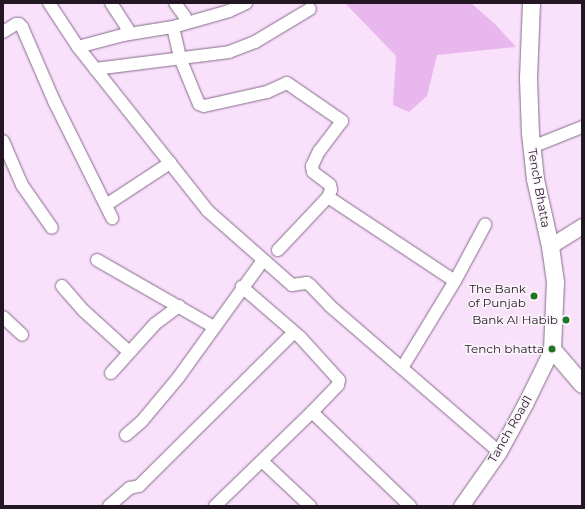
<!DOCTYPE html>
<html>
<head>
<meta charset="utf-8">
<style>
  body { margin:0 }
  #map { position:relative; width:585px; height:509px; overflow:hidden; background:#f9e1fc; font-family:Montserrat,sans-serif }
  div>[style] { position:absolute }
  .green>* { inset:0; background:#e8b7ed }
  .roads { filter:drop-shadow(0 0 1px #856b88) drop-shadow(0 0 1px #856b88) }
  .minor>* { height:12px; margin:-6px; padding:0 6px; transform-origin:6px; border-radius:6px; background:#fff }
  .tertiary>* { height:15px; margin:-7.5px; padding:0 7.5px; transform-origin:7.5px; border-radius:7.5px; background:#fff }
  .secondary>* { height:17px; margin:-8.5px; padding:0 8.5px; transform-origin:8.5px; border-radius:8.5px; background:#fff }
  .dots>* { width:11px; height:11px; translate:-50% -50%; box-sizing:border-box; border:2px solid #fcf6fc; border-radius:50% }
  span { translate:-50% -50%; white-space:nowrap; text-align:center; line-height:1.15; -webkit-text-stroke:3px #fcf6fc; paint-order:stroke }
  .street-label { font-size:12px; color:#221723 }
  .poi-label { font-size:12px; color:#221723 }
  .right { translate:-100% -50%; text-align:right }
  .frame { position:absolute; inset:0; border:4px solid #221723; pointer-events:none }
</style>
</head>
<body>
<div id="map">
  <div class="green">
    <div style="clip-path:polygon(345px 3px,471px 3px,495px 24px,516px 47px,437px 55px,427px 96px,409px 112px,393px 105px,396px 56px)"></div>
  </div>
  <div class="roads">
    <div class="minor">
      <div style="left:49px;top:3px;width:53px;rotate:56.6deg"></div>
      <div style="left:78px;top:47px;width:209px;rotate:51.6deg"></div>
      <div style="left:208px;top:211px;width:112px;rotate:41.4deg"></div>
      <div style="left:292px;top:285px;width:15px;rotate:-8deg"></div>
      <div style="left:307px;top:283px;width:4px;rotate:34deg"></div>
      <div style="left:310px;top:285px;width:29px;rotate:46deg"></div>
      <div style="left:330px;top:306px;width:223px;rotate:40.8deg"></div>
      <div style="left:111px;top:3px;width:31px;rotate:57deg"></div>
      <div style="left:175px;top:3px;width:17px;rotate:54deg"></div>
      <div style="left:173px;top:27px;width:32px;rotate:77deg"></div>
      <div style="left:180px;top:58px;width:50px;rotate:67.6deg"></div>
      <div style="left:199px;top:104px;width:5px;rotate:22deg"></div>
      <div style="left:204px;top:106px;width:65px;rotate:-12.5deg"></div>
      <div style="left:267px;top:92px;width:22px;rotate:-24deg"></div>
      <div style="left:287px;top:83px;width:67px;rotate:34.6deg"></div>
      <div style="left:342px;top:121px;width:38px;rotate:127deg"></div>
      <div style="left:319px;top:151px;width:17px;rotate:115deg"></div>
      <div style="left:312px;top:166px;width:6px;rotate:81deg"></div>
      <div style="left:313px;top:172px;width:21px;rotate:37deg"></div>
      <div style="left:330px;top:185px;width:5px;rotate:79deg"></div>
      <div style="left:331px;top:190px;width:8px;rotate:113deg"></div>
      <div style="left:328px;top:197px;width:73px;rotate:133.3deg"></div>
      <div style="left:3px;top:32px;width:15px;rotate:-32deg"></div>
      <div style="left:16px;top:24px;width:3px"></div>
      <div style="left:19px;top:24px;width:4px;rotate:45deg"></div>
      <div style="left:22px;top:27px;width:81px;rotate:66.6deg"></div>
      <div style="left:54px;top:101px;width:131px;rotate:63.6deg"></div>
      <div style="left:78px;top:47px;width:47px;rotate:-14.9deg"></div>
      <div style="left:123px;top:35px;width:51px;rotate:-9.1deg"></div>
      <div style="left:173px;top:27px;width:58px;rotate:-15.9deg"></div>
      <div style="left:229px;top:11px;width:19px;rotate:-25deg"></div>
      <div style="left:95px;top:69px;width:135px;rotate:-7.2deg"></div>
      <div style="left:229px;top:52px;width:28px;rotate:-21deg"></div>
      <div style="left:255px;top:42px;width:64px;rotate:-31deg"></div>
      <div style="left:3px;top:141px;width:48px;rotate:66.6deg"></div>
      <div style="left:22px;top:185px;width:52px;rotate:55.1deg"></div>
      <div style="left:532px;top:147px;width:54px;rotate:-21.8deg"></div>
      <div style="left:328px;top:197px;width:152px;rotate:33.5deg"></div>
      <div style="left:106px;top:205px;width:77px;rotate:-33.3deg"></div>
      <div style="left:97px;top:260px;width:135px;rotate:29.8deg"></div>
      <div style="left:62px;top:286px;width:33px;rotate:49deg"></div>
      <div style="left:84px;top:311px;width:61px;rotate:42.3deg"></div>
      <div style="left:3px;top:317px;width:26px;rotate:43deg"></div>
      <div style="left:402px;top:368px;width:102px;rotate:-58.7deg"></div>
      <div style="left:455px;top:281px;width:64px;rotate:-61.8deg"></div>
      <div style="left:111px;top:373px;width:66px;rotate:-48.1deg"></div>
      <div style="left:155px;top:324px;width:30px;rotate:-37deg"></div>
      <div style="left:312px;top:412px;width:136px;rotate:43.8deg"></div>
      <div style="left:126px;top:435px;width:21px;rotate:-41deg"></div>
      <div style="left:142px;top:421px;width:56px;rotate:-50.1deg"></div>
      <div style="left:178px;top:378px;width:145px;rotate:-54.2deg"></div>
      <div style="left:262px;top:461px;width:66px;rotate:43.2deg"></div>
      <div style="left:109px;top:506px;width:28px;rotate:-41deg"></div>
      <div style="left:130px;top:488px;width:9px;rotate:-13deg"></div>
      <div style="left:139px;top:486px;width:218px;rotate:-44.8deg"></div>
      <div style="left:215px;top:506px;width:135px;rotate:-44.1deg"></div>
      <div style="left:312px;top:412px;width:37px;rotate:-46deg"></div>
      <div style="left:338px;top:385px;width:5px;rotate:-79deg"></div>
      <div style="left:339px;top:380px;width:58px;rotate:-132.2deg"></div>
      <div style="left:300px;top:337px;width:77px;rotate:-139.2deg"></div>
    </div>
    <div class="tertiary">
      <div style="left:550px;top:246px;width:38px;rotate:-32deg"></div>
      <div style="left:461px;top:506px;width:66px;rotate:-54.9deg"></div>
      <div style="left:499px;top:452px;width:55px;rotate:-61.6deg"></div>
      <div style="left:525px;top:404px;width:61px;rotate:-63.9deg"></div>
    </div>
    <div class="secondary">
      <div style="left:531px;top:3px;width:76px;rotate:92.3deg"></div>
      <div style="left:528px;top:79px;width:54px;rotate:87.9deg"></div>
      <div style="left:530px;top:133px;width:46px;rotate:83.8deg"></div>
      <div style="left:535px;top:179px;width:69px;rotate:77.4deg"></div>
      <div style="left:550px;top:246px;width:36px;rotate:82deg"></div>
      <div style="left:555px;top:282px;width:67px;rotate:92.6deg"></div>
      <div style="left:552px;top:349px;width:46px;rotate:49.4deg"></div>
    </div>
  </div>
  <div class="dots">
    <div style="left:534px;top:296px;background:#207520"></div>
    <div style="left:566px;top:320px;background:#207520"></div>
    <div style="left:552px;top:349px;background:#207520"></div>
  </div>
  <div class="street-label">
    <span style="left:539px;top:188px;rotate:80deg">Tench Bhatta</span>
    <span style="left:510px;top:429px;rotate:-60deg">Tanch Road1</span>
  </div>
  <div class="poi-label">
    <span class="right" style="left:526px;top:296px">The Bank<br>of Punjab</span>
    <span class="right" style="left:558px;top:320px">Bank Al Habib</span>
    <span class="right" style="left:544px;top:349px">Tench bhatta</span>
  </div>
  <div class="frame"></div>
</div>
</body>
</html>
